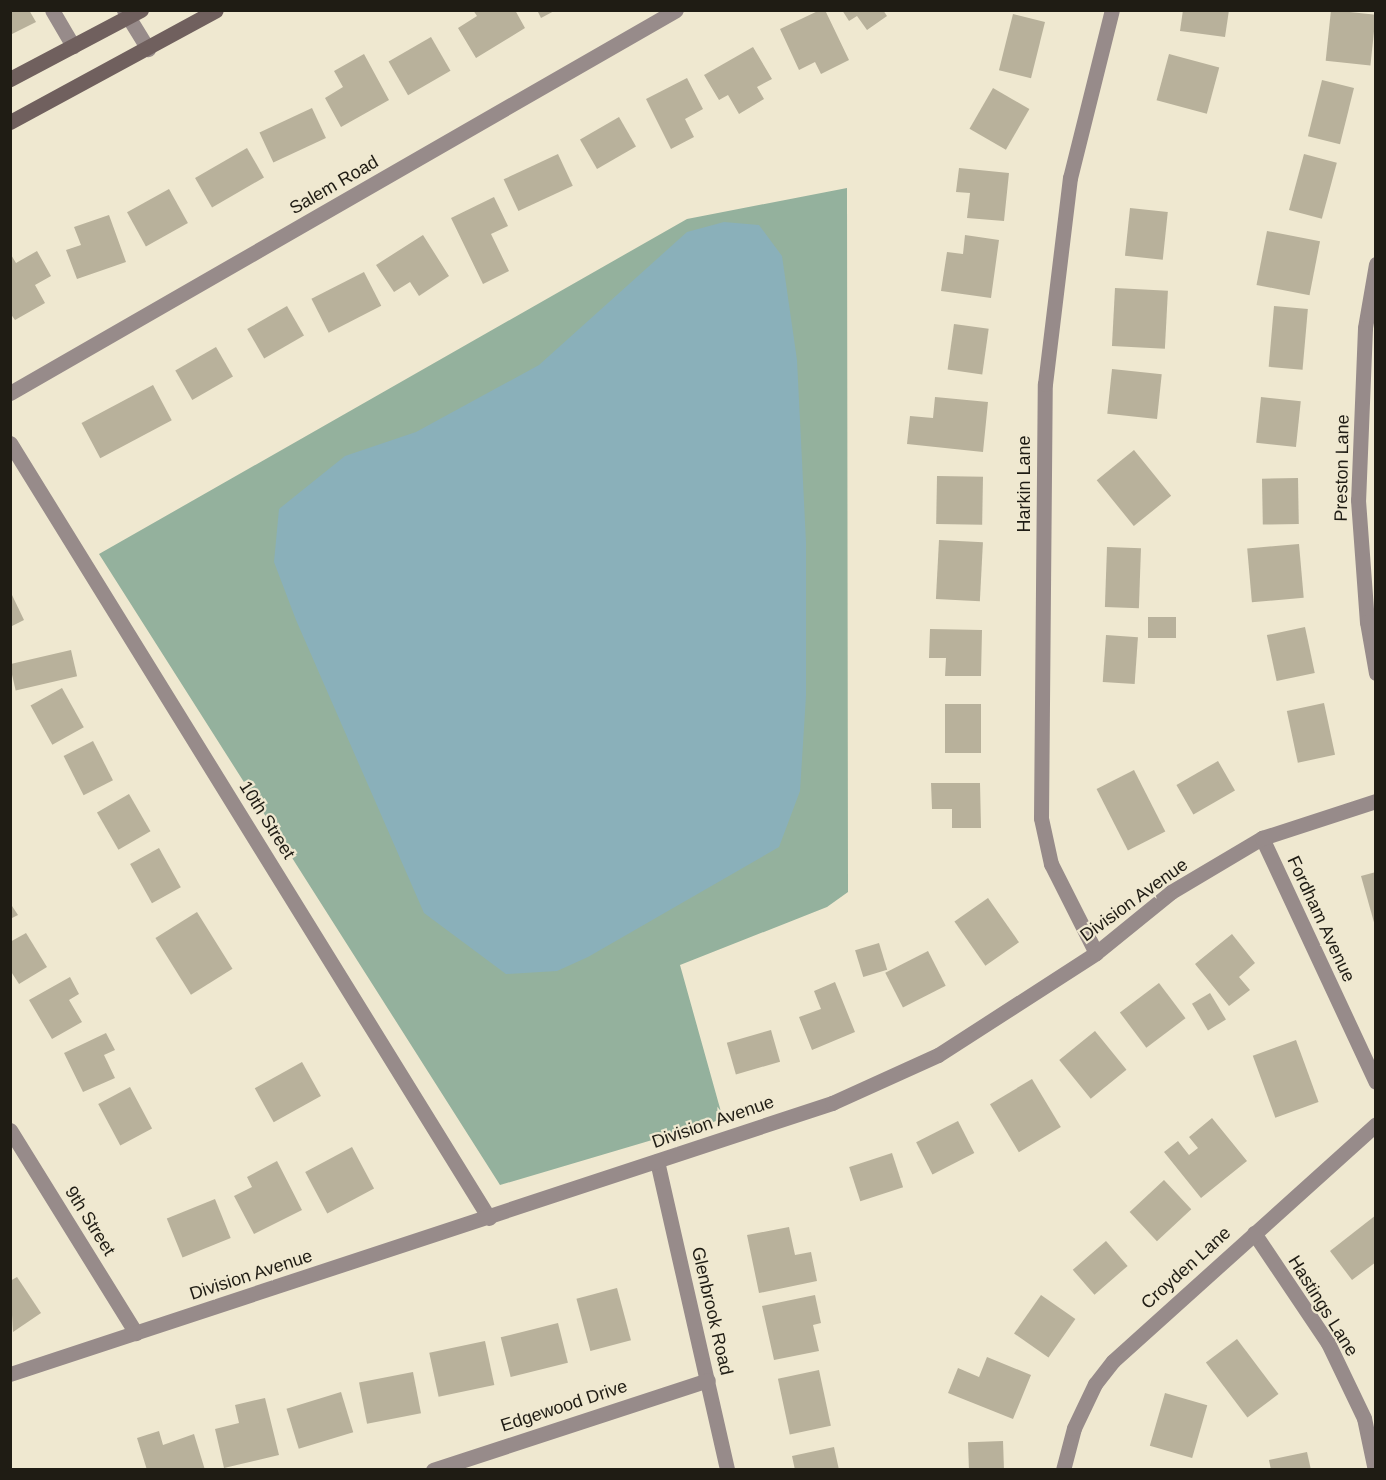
<!DOCTYPE html>
<html>
<head>
<meta charset="utf-8">
<style>
  body { margin:0 }
  #map { position:relative; width:1386px; height:1480px; overflow:hidden; background:#efe8d0; font-family:Helvetica,sans-serif }
  div>[style] { position:absolute }
  .forest>* { inset:0; background:#94b19d }
  .water>* { inset:0; background:#8ab0ba }
  .building>* { inset:0; background:#b8b19b; transform-origin:0 0 }
  .lane>* { height:15px; margin:-7.5px; padding:0 7.5px; transform-origin:7.5px; border-radius:7.5px; background:#978b8a }
  .street>* { height:15px; margin:-7.5px; padding:0 7.5px; transform-origin:7.5px; border-radius:7.5px; background:#978b8a }
  .secondary>* { height:15px; margin:-7.5px; padding:0 7.5px; transform-origin:7.5px; border-radius:7.5px; background:#70605e }
  span { translate:-50% -50%; white-space:nowrap; text-align:center; line-height:1.15; -webkit-text-stroke:4.5px #efe8d0; paint-order:stroke }
  .street-label { font-size:18px; color:#1f1c14 }
  .frame { position:absolute; inset:0; border:12px solid #1f1c14; pointer-events:none }
</style>
</head>
<body>
<div id="map">
  <div class="forest">
    <div style="clip-path:polygon(847px 188px,848px 892px,827px 907px,680px 965px,723px 1119px,500px 1185px,99px 554px,687px 219px)"></div>
  </div>
  <div class="water">
    <div style="clip-path:polygon(724px 222px,759px 225px,782px 256px,797px 360px,806px 542px,806px 696px,800px 791px,779px 847px,588px 957px,557px 971px,506px 974px,424px 913px,296px 620px,274px 562px,279px 509px,345px 456px,416px 432px,539px 365px,687px 232px)"></div>
  </div>
  <div class="building">
    <div style="clip-path:polygon(10px 10px,29px 10px,36px 22px,10px 35px)"></div>
    <div style="clip-path:polygon(473px 10px,515px 10px,525px 28px,476px 58px,458px 28px,477px 16px)"></div>
    <div style="clip-path:polygon(537px 10px,556px 10px,541px 18px)"></div>
    <div style="clip-path:polygon(820px 10px,825px 10px,849px 60px,821px 74px,815px 62px,799px 70px,780px 29px)"></div>
    <div style="clip-path:polygon(842px 10px,883px 10px,887px 16px,867px 30px,857px 16px,849px 21px)"></div>
    <div style="clip-path:polygon(1183px 10px,1229px 10px,1225px 37px,1180px 31px)"></div>
    <div style="left:1331px;top:10px;width:45px;height:51px;rotate:6deg"></div>
    <div style="left:1013px;top:14px;width:33px;height:58px;rotate:14deg"></div>
    <div style="left:431px;top:37px;width:39px;height:49px;rotate:60deg"></div>
    <div style="clip-path:polygon(753px 47px,772px 79px,757px 87px,764px 99px,739px 114px,728px 95px,719px 100px,704px 75px)"></div>
    <div style="clip-path:polygon(364px 54px,389px 100px,341px 127px,325px 98px,343px 87px,334px 71px)"></div>
    <div style="left:1169px;top:54px;width:52px;height:48px;rotate:15deg"></div>
    <div style="clip-path:polygon(687px 78px,703px 109px,685px 119px,694px 137px,671px 149px,646px 99px)"></div>
    <div style="left:1322px;top:80px;width:33px;height:58px;rotate:14deg"></div>
    <div style="left:993px;top:88px;width:42px;height:47px;rotate:30deg"></div>
    <div style="left:312px;top:108px;width:33px;height:58px;rotate:65deg"></div>
    <div style="left:619px;top:117px;width:34px;height:45px;rotate:60deg"></div>
    <div style="left:247px;top:148px;width:34px;height:60px;rotate:60deg"></div>
    <div style="left:558px;top:154px;width:35px;height:60px;rotate:65deg"></div>
    <div style="left:1304px;top:154px;width:34px;height:58px;rotate:15deg"></div>
    <div style="clip-path:polygon(959px 168px,1009px 173px,1004px 221px,967px 218px,970px 193px,956px 192px)"></div>
    <div style="left:169px;top:189px;width:39px;height:48px;rotate:61deg"></div>
    <div style="clip-path:polygon(494px 197px,508px 226px,491px 234px,509px 271px,483px 284px,451px 218px)"></div>
    <div style="left:1130px;top:208px;width:38px;height:48px;rotate:6deg"></div>
    <div style="clip-path:polygon(109px 215px,126px 262px,77px 279px,66px 250px,81px 245px,74px 227px)"></div>
    <div style="left:1267px;top:231px;width:54px;height:55px;rotate:11deg"></div>
    <div style="clip-path:polygon(423px 235px,449px 276px,419px 296px,410px 282px,394px 292px,376px 265px)"></div>
    <div style="clip-path:polygon(965px 235px,999px 240px,991px 298px,941px 291px,947px 252px,963px 254px)"></div>
    <div style="clip-path:polygon(37px 251px,51px 276px,35px 285px,45px 303px,15px 320px,10px 313px,10px 253px,16px 263px)"></div>
    <div style="left:364px;top:272px;width:38px;height:59px;rotate:63deg"></div>
    <div style="left:1115px;top:288px;width:53px;height:58px;rotate:3deg"></div>
    <div style="left:287px;top:306px;width:34px;height:46px;rotate:60deg"></div>
    <div style="left:1274px;top:306px;width:34px;height:61px;rotate:5deg"></div>
    <div style="left:954px;top:324px;width:35px;height:46px;rotate:8deg"></div>
    <div style="left:216px;top:347px;width:34px;height:47px;rotate:60deg"></div>
    <div style="left:1112px;top:369px;width:50px;height:45px;rotate:6deg"></div>
    <div style="left:153px;top:385px;width:40px;height:81px;rotate:62deg"></div>
    <div style="clip-path:polygon(935px 397px,988px 402px,983px 452px,907px 444px,910px 416px,933px 418px)"></div>
    <div style="left:1261px;top:397px;width:40px;height:46px;rotate:6deg"></div>
    <div style="left:1134px;top:450px;width:59px;height:48px;rotate:51deg"></div>
    <div style="left:937px;top:476px;width:46px;height:48px;rotate:1deg"></div>
    <div style="left:1298px;top:478px;width:46px;height:36px;rotate:89deg"></div>
    <div style="left:939px;top:540px;width:44px;height:59px;rotate:3deg"></div>
    <div style="left:1299px;top:544px;width:54px;height:52px;rotate:85deg"></div>
    <div style="left:1107px;top:547px;width:34px;height:60px;rotate:2deg"></div>
    <div style="clip-path:polygon(12px 595px,24px 620px,10px 627px,10px 596px)"></div>
    <div style="left:1148px;top:617px;width:28px;height:21px"></div>
    <div style="left:1305px;top:627px;width:47px;height:39px;rotate:78deg"></div>
    <div style="clip-path:polygon(930px 629px,982px 630px,981px 676px,945px 676px,946px 658px,929px 658px)"></div>
    <div style="left:1106px;top:635px;width:32px;height:47px;rotate:4deg"></div>
    <div style="left:71px;top:650px;width:27px;height:63px;rotate:77deg"></div>
    <div style="left:62px;top:688px;width:45px;height:36px;rotate:61deg"></div>
    <div style="left:1324px;top:703px;width:53px;height:38px;rotate:78deg"></div>
    <div style="left:981px;top:704px;width:49px;height:36px;rotate:90deg"></div>
    <div style="left:93px;top:741px;width:44px;height:33px;rotate:63deg"></div>
    <div style="left:1218px;top:761px;width:34px;height:48px;rotate:60deg"></div>
    <div style="left:1134px;top:770px;width:69px;height:42px;rotate:63deg"></div>
    <div style="clip-path:polygon(931px 783px,980px 783px,981px 828px,952px 828px,952px 809px,932px 809px)"></div>
    <div style="left:129px;top:794px;width:43px;height:37px;rotate:60deg"></div>
    <div style="left:159px;top:848px;width:45px;height:33px;rotate:61deg"></div>
    <div style="clip-path:polygon(1376px 872px,1376px 926px,1375px 926px,1361px 876px)"></div>
    <div style="left:988px;top:898px;width:54px;height:41px;rotate:55deg"></div>
    <div style="clip-path:polygon(10px 903px,18px 915px,10px 919px)"></div>
    <div style="left:197px;top:912px;width:67px;height:49px;rotate:58deg"></div>
    <div style="clip-path:polygon(26px 933px,47px 967px,19px 984px,10px 970px,10px 942px)"></div>
    <div style="clip-path:polygon(1232px 934px,1255px 963px,1239px 977px,1250px 990px,1229px 1006px,1195px 964px)"></div>
    <div style="left:879px;top:943px;width:28px;height:25px;rotate:73deg"></div>
    <div style="left:928px;top:951px;width:39px;height:48px;rotate:63deg"></div>
    <div style="clip-path:polygon(70px 977px,79px 994px,69px 1000px,82px 1022px,52px 1039px,29px 1000px)"></div>
    <div style="clip-path:polygon(835px 982px,855px 1032px,812px 1050px,799px 1017px,821px 1009px,814px 991px)"></div>
    <div style="left:1159px;top:983px;width:44px;height:49px;rotate:53deg"></div>
    <div style="left:1210px;top:993px;width:31px;height:21px;rotate:59deg"></div>
    <div style="left:771px;top:1030px;width:33px;height:46px;rotate:74deg"></div>
    <div style="left:1095px;top:1031px;width:50px;height:46px;rotate:51deg"></div>
    <div style="clip-path:polygon(106px 1033px,115px 1050px,104px 1055px,115px 1078px,83px 1092px,64px 1053px)"></div>
    <div style="left:1296px;top:1040px;width:66px;height:46px;rotate:70deg"></div>
    <div style="left:302px;top:1062px;width:39px;height:54px;rotate:61deg"></div>
    <div style="left:1032px;top:1079px;width:56px;height:49px;rotate:59deg"></div>
    <div style="left:130px;top:1087px;width:47px;height:36px;rotate:62deg"></div>
    <div style="clip-path:polygon(1212px 1118px,1247px 1161px,1201px 1198px,1164px 1152px,1178px 1141px,1189px 1155px,1198px 1148px,1189px 1137px)"></div>
    <div style="left:958px;top:1121px;width:36px;height:47px;rotate:63deg"></div>
    <div style="left:352px;top:1147px;width:47px;height:53px;rotate:62deg"></div>
    <div style="left:892px;top:1153px;width:36px;height:45px;rotate:72deg"></div>
    <div style="clip-path:polygon(277px 1161px,302px 1210px,254px 1234px,234px 1196px,252px 1187px,247px 1177px)"></div>
    <div style="left:1164px;top:1180px;width:40px;height:47px;rotate:47deg"></div>
    <div style="left:215px;top:1199px;width:42px;height:52px;rotate:68deg"></div>
    <div style="clip-path:polygon(1376px 1215px,1376px 1262px,1352px 1280px,1330px 1251px)"></div>
    <div style="clip-path:polygon(789px 1227px,795px 1255px,811px 1252px,817px 1281px,759px 1293px,747px 1235px)"></div>
    <div style="left:1106px;top:1241px;width:33px;height:44px;rotate:49deg"></div>
    <div style="clip-path:polygon(17px 1277px,41px 1313px,13px 1332px,10px 1281px)"></div>
    <div style="left:617px;top:1288px;width:54px;height:42px;rotate:75deg"></div>
    <div style="clip-path:polygon(815px 1295px,821px 1323px,813px 1325px,819px 1351px,774px 1360px,762px 1306px)"></div>
    <div style="left:1041px;top:1295px;width:42px;height:47px;rotate:35deg"></div>
    <div style="left:558px;top:1323px;width:41px;height:59px;rotate:76deg"></div>
    <div style="left:1237px;top:1339px;width:69px;height:39px;rotate:53deg"></div>
    <div style="left:485px;top:1341px;width:45px;height:57px;rotate:78deg"></div>
    <div style="clip-path:polygon(987px 1357px,1031px 1375px,1013px 1419px,948px 1393px,958px 1368px,979px 1377px)"></div>
    <div style="left:819px;top:1370px;width:57px;height:42px;rotate:78deg"></div>
    <div style="left:413px;top:1372px;width:42px;height:55px;rotate:79deg"></div>
    <div style="left:341px;top:1392px;width:42px;height:57px;rotate:73deg"></div>
    <div style="left:1165px;top:1393px;width:44px;height:55px;rotate:16deg"></div>
    <div style="clip-path:polygon(265px 1398px,279px 1455px,224px 1468px,215px 1429px,239px 1423px,235px 1405px)"></div>
    <div style="clip-path:polygon(159px 1431px,163px 1445px,194px 1434px,205px 1470px,147px 1470px,137px 1438px)"></div>
    <div style="left:1003px;top:1441px;width:29px;height:35px;rotate:88deg"></div>
    <div style="clip-path:polygon(834px 1447px,839px 1470px,795px 1470px,792px 1456px)"></div>
    <div style="clip-path:polygon(1307px 1452px,1311px 1470px,1271px 1470px,1269px 1460px)"></div>
  </div>
  <div class="lane">
    <div style="left:52px;top:10px;width:42px;rotate:59.7deg"></div>
  </div>
  <div class="street">
    <div style="left:124px;top:10px;width:46px;rotate:58.4deg"></div>
    <div style="left:1376px;top:264px;width:65px;rotate:99.8deg"></div>
    <div style="left:1365px;top:328px;width:172px;rotate:92.3deg"></div>
    <div style="left:1358px;top:500px;width:122px;rotate:85.8deg"></div>
    <div style="left:1367px;top:622px;width:52px;rotate:80deg"></div>
    <div style="left:10px;top:393px;width:768px;rotate:-29.9deg"></div>
    <div style="left:10px;top:443px;width:911px;rotate:58.28deg"></div>
    <div style="left:1262px;top:838px;width:269px;rotate:65deg"></div>
    <div style="left:1096px;top:953px;width:100px;rotate:-116.8deg"></div>
    <div style="left:1051px;top:864px;width:47px;rotate:-102.3deg"></div>
    <div style="left:1041px;top:818px;width:434px;rotate:-89.5deg"></div>
    <div style="left:1045px;top:384px;width:208px;rotate:-83.1deg"></div>
    <div style="left:1070px;top:178px;width:173px;rotate:-76deg"></div>
    <div style="left:10px;top:1130px;width:239px;rotate:58.2deg"></div>
    <div style="left:657px;top:1161px;width:317px;rotate:77.2deg"></div>
    <div style="left:1254px;top:1233px;width:133px;rotate:56.1deg"></div>
    <div style="left:1328px;top:1343px;width:83px;rotate:64.4deg"></div>
    <div style="left:1364px;top:1418px;width:53px;rotate:78.1deg"></div>
    <div style="left:10px;top:1374px;width:866px;rotate:-18.25deg"></div>
    <div style="left:832px;top:1103px;width:116px;rotate:-24.4deg"></div>
    <div style="left:938px;top:1055px;width:188px;rotate:-32.8deg"></div>
    <div style="left:1096px;top:953px;width:97px;rotate:-39.1deg"></div>
    <div style="left:1171px;top:892px;width:106px;rotate:-30.7deg"></div>
    <div style="left:1262px;top:838px;width:120px;rotate:-18deg"></div>
    <div style="left:433px;top:1470px;width:289px;rotate:-18.1deg"></div>
    <div style="left:1063px;top:1470px;width:43px;rotate:-75.3deg"></div>
    <div style="left:1074px;top:1428px;width:49px;rotate:-64.5deg"></div>
    <div style="left:1095px;top:1384px;width:29px;rotate:-52deg"></div>
    <div style="left:1113px;top:1361px;width:354px;rotate:-42deg"></div>
  </div>
  <div class="secondary">
    <div style="left:10px;top:79px;width:148px;rotate:-27.8deg"></div>
    <div style="left:10px;top:122px;width:234px;rotate:-28.5deg"></div>
  </div>
  <div class="street-label">
    <span style="left:334px;top:185px;rotate:-30deg">Salem Road</span>
    <span style="left:1342px;top:468px;rotate:-89deg">Preston Lane</span>
    <span style="left:1024px;top:484px;rotate:-90deg">Harkin Lane</span>
    <span style="left:267px;top:820px;rotate:58deg">10th Street</span>
    <span style="left:1134px;top:900px;rotate:-36deg">Division Avenue</span>
    <span style="left:1321px;top:919px;rotate:65deg">Fordham Avenue</span>
    <span style="left:713px;top:1122px;rotate:-19deg">Division Avenue</span>
    <span style="left:90px;top:1221px;rotate:58deg">9th Street</span>
    <span style="left:1186px;top:1268px;rotate:-42deg">Croyden Lane</span>
    <span style="left:251px;top:1275px;rotate:-18deg">Division Avenue</span>
    <span style="left:1323px;top:1306px;rotate:58deg">Hastings Lane</span>
    <span style="left:712px;top:1311px;rotate:77deg">Glenbrook Road</span>
    <span style="left:564px;top:1406px;rotate:-18deg">Edgewood Drive</span>
  </div>
  <div class="frame"></div>
</div>
</body>
</html>
